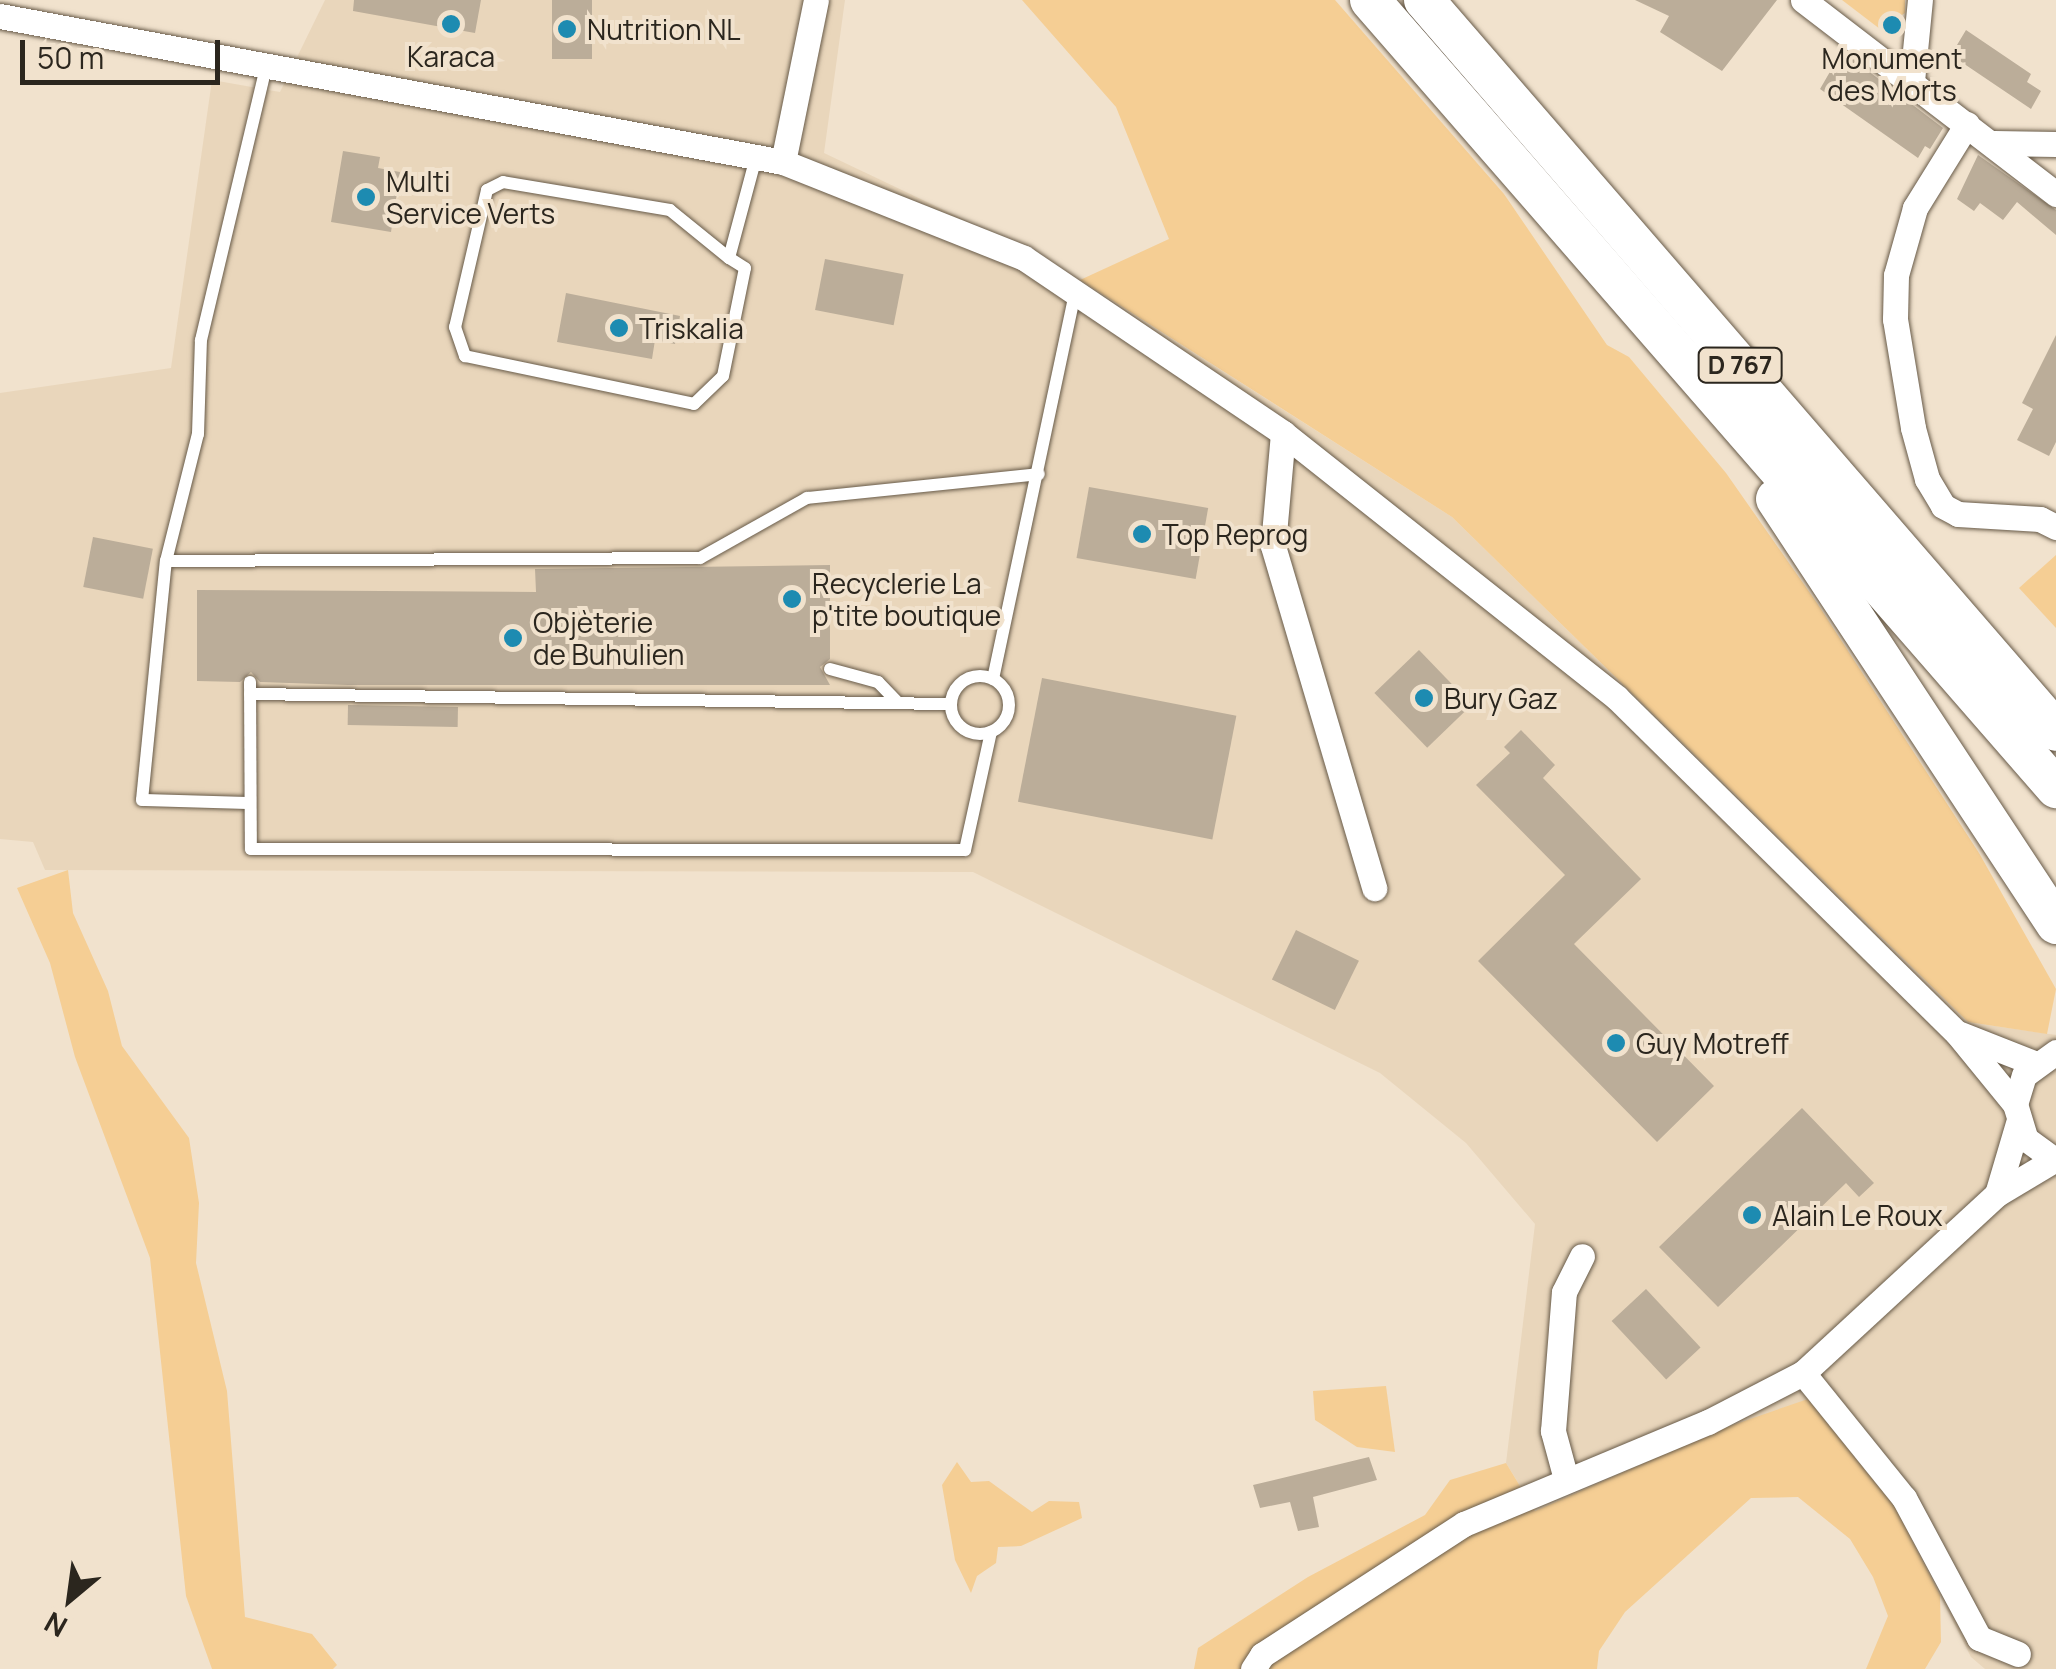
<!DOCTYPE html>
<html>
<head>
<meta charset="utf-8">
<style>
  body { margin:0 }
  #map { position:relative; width:2056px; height:1669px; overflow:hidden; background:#f1e2cd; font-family:Manrope,sans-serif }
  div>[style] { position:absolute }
  .built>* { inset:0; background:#e9d6bb }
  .green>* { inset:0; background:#f5ce94 }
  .building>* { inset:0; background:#bbad99; transform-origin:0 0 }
  .roads { filter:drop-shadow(0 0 2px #675a48) drop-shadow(0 0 2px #675a48) }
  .service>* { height:12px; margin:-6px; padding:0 6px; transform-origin:6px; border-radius:6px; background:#fff }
  .service>.ring { margin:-6px; padding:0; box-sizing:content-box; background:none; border:12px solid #fff; border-radius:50% }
  .minor>* { height:25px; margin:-12.5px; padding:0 12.5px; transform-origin:12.5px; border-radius:12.5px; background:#fff }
  .trunk>* { height:40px; margin:-20px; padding:0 20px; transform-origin:20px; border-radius:20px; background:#fff }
  .dots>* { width:28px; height:28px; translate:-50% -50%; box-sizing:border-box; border:5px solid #f1e2cd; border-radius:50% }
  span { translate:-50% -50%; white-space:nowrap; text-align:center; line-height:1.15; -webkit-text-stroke:8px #f1e2cd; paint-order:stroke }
  .shield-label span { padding:2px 8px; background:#f1e2cd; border:2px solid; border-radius:8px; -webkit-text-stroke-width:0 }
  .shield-label { font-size:25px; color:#2b261e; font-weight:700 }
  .poi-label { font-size:28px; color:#2b261e }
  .left { translate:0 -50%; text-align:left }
  .north { position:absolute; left:20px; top:1549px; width:100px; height:100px; -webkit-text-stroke:8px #f1e2cd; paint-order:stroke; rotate:209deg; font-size:28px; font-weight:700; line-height:40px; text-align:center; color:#2b261e }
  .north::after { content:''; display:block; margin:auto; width:35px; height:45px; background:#2b261e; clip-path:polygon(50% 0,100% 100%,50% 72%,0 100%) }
  .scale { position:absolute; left:20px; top:40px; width:200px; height:45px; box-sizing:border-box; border:5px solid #2b261e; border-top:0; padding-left:12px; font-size:30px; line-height:35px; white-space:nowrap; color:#2b261e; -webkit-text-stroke:8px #f1e2cd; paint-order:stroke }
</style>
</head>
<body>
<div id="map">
  <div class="built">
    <div style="clip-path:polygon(325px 0,845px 0,824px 153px,1045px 258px,1452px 517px,1968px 1022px,2056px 1035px,2056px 1669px,1985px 1669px,1971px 1657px,1895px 1507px,1724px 1428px,1535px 1511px,1506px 1463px,1535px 1224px,1466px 1143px,1380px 1073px,973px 872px,45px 870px,33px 842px,0 839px,0 393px,171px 368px,212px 80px,280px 92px)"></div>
  </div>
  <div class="green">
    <div style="clip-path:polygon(1022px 0,1335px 0,1504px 194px,1607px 345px,1629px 357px,1726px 473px,1817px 603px,1979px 853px,2056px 989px,2047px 1034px,1968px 1022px,1452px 517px,1080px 280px,1169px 239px,1116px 107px)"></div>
    <div style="clip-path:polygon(1842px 0,1905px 0,1905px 13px,1880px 29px)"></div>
    <div style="clip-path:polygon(2056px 555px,2056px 628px,2019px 588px)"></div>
    <div style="clip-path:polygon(68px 870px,73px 913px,108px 991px,122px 1046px,189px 1138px,199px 1203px,196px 1263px,227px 1391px,245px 1617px,312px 1634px,337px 1665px,333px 1669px,212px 1669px,186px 1596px,150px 1258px,75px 1057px,50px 963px,17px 888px)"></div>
    <div style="clip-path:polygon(1386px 1386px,1395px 1452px,1357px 1447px,1315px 1420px,1313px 1391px)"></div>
    <div style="clip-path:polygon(1808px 1399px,1895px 1507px,1940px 1595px,1941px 1642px,1925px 1669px,1866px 1669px,1888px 1616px,1873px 1577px,1850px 1539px,1798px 1497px,1751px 1498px,1625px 1612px,1599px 1651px,1597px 1669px,1194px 1669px,1198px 1648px,1308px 1577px,1425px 1515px,1450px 1480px,1506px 1463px,1535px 1511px,1724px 1428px)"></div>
    <div style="clip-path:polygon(957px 1462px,971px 1482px,989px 1481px,1032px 1512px,1049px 1501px,1079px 1502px,1082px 1518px,1021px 1546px,998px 1547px,996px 1563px,977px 1576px,971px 1593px,955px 1560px,942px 1485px)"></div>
  </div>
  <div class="building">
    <div style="clip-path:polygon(354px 0,481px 0,475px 33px,353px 11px)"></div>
    <div style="left:552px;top:0;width:40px;height:59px"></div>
    <div style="clip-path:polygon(1635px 0,1777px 0,1722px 71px,1660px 32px,1669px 16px)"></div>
    <div style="clip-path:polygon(1966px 30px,2031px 74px,2027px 82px,2041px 91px,2031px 109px,1951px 55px)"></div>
    <div style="clip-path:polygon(1842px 51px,1943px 128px,1930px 149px,1925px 146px,1918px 158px,1820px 89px)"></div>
    <div style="clip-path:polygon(343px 151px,380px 157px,378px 168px,400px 172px,391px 232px,331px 222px)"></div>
    <div style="clip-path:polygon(1978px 155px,2056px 210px,2056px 235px,2017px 202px,2003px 220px,1980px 203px,1974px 211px,1957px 199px)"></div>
    <div style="left:825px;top:259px;width:80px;height:52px;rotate:11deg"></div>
    <div style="clip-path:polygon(566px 293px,680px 316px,675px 344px,655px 340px,652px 359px,557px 342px)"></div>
    <div style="clip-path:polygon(2056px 335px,2056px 442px,2049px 456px,2017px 440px,2033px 409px,2022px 403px)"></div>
    <div style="left:1089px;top:487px;width:121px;height:72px;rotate:10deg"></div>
    <div style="left:93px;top:537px;width:61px;height:51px;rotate:11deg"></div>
    <div style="clip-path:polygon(830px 565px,830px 659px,820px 667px,830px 685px,348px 685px,260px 682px,251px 672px,240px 682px,197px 681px,197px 590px,536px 592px,535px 569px)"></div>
    <div style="left:1419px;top:650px;width:76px;height:62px;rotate:46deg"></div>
    <div style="left:1042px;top:678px;width:198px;height:126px;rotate:11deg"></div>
    <div style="left:348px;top:705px;width:110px;height:20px;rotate:1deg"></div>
    <div style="clip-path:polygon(1521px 730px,1555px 765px,1543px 778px,1641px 879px,1574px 944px,1714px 1086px,1657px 1142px,1478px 961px,1565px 875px,1476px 785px,1510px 753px,1504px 747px)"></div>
    <div style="left:1296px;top:930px;width:70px;height:55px;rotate:26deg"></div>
    <div style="clip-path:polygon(1802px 1108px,1874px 1183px,1859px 1197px,1846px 1183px,1718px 1307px,1659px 1247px)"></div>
    <div style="left:1646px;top:1289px;width:80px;height:47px;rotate:47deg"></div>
    <div style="clip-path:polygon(1369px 1457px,1377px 1480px,1313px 1497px,1319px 1527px,1298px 1531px,1290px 1502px,1260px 1508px,1253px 1485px)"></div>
  </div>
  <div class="roads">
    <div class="service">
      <div style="left:729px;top:258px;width:76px;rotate:-140.9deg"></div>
      <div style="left:670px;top:210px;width:169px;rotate:-170.5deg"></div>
      <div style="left:503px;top:182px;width:18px;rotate:153deg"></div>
      <div style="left:487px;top:190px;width:141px;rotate:103.1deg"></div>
      <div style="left:455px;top:327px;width:31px;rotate:71deg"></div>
      <div style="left:465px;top:356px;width:234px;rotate:11.8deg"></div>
      <div style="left:694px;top:404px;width:40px;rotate:-44deg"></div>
      <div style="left:723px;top:376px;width:110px;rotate:-78.5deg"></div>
      <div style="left:745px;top:268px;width:19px;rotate:-148deg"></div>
      <div style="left:729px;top:258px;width:105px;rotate:-75deg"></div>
      <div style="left:166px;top:561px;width:534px;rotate:-0.32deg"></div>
      <div style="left:700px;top:558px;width:123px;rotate:-29.3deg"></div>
      <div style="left:807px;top:498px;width:233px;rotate:-5.9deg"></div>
      <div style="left:830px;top:669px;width:50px;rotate:15.2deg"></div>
      <div style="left:878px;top:682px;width:28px;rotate:46deg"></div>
      <div class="ring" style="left:951px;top:676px;width:46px;height:46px"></div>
      <div style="left:993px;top:679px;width:396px;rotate:-78deg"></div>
      <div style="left:250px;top:682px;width:167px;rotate:89.7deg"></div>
      <div style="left:251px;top:849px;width:714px;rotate:0.08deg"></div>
      <div style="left:965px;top:850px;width:121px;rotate:-77.6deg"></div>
      <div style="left:250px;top:694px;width:700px;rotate:0.82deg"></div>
      <div style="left:250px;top:803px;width:108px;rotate:-178.4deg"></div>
      <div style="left:142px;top:800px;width:240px;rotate:-84.3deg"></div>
      <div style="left:166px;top:561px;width:131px;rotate:-75.9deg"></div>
      <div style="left:198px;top:434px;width:94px;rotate:-88.2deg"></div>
      <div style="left:201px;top:340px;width:281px;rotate:-76.6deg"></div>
    </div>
    <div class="minor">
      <div style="left:1803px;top:0;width:319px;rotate:37.5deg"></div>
      <div style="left:0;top:16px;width:796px;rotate:10.56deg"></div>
      <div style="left:783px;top:162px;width:259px;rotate:21.7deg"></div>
      <div style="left:1024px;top:258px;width:313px;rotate:34deg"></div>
      <div style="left:1283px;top:433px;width:426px;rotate:38.4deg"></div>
      <div style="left:1617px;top:698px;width:477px;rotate:44.6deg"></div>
      <div style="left:1957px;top:1033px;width:92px;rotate:50.8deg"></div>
      <div style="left:1912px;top:81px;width:81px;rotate:-84.4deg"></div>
      <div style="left:1967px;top:124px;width:99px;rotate:121.8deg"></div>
      <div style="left:1915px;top:208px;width:70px;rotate:105.8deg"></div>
      <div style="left:1896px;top:275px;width:44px;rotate:91.3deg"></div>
      <div style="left:1895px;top:319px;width:110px;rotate:80.6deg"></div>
      <div style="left:1913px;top:428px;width:53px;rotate:74.6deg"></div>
      <div style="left:1927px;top:479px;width:31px;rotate:59deg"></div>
      <div style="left:1943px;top:506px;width:17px;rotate:28deg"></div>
      <div style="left:1958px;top:514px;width:82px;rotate:3.5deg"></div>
      <div style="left:2040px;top:519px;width:18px;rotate:27deg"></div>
      <div style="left:1994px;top:143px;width:62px;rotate:0.9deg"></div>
      <div style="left:783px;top:162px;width:165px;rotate:-78.5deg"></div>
      <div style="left:1283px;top:433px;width:113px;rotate:95.1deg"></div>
      <div style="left:1273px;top:546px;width:357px;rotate:73.5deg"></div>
      <div style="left:1960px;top:1034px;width:79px;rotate:21.4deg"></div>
      <div style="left:2056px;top:1052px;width:39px;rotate:144deg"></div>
      <div style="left:2024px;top:1075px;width:30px;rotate:107deg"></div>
      <div style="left:2015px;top:1104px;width:37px;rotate:73deg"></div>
      <div style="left:2026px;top:1139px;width:37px;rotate:36deg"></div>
      <div style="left:1997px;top:1194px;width:74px;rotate:-73.5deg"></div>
      <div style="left:1803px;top:1373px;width:161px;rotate:51.1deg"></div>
      <div style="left:1904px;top:1498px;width:159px;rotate:61.8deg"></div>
      <div style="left:1979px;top:1638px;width:42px;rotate:22.3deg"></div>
      <div style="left:1566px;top:1479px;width:50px;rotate:-105.2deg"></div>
      <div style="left:1553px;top:1431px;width:139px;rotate:-85.5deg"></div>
      <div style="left:1564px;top:1292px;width:40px;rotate:-63.4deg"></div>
      <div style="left:1253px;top:1669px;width:17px;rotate:-57deg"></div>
      <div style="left:1262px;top:1655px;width:241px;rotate:-33deg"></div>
      <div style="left:1464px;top:1524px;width:264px;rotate:-22.7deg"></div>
      <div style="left:1708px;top:1422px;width:107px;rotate:-27.3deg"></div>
      <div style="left:1803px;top:1373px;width:264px;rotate:-42.7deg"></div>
      <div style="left:1997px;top:1194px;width:66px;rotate:-30.8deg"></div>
    </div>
    <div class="trunk">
      <div style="left:1370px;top:0;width:1045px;rotate:48.96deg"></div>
      <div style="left:1424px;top:0;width:966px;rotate:49.15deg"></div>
      <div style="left:1776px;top:499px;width:509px;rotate:56.62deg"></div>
    </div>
  </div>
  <div class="dots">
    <div style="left:451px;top:24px;background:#1d8bb1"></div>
    <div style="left:1892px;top:25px;background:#1d8bb1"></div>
    <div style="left:567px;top:29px;background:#1d8bb1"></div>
    <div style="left:366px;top:197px;background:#1d8bb1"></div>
    <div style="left:619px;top:328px;background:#1d8bb1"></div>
    <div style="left:1142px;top:534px;background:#1d8bb1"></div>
    <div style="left:792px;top:599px;background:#1d8bb1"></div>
    <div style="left:513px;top:638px;background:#1d8bb1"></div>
    <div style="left:1424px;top:698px;background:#1d8bb1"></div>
    <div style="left:1616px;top:1043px;background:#1d8bb1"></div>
    <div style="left:1752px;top:1215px;background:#1d8bb1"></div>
  </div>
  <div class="shield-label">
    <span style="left:1740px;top:365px">D 767</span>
  </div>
  <div class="poi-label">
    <span class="left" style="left:587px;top:29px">Nutrition NL</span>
    <span style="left:451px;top:56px">Karaca</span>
    <span style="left:1892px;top:74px">Monument<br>des Morts</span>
    <span class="left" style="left:386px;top:197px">Multi<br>Service Verts</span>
    <span class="left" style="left:639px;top:328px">Triskalia</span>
    <span class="left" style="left:1162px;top:534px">Top Reprog</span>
    <span class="left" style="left:812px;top:599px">Recyclerie La<br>p'tite boutique</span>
    <span class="left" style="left:533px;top:638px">Objèterie<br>de Buhulien</span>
    <span class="left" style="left:1444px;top:698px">Bury Gaz</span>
    <span class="left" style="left:1636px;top:1043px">Guy Motreff</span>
    <span class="left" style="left:1772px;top:1215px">Alain Le Roux</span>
  </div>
  <div class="north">N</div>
  <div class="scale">50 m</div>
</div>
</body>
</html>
